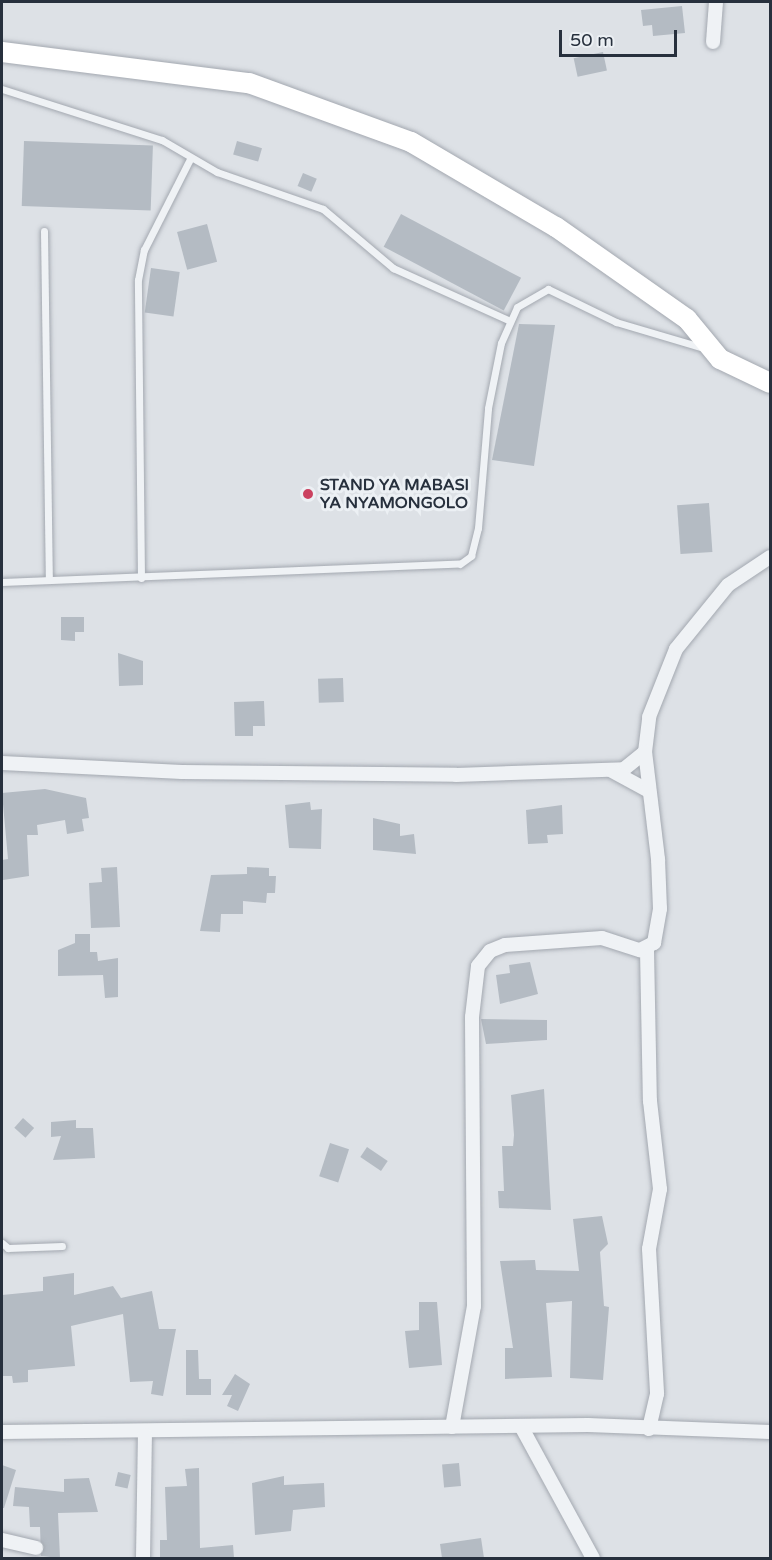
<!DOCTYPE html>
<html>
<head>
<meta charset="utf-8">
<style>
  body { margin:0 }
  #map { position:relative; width:772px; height:1560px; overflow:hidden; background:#dde1e6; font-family:"Varela Round",sans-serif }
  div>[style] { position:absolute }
  .building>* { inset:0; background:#b4bbc3; transform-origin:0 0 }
  .roads { filter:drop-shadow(0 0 2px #a3a8b0) drop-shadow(0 0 2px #a3a8b0) }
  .service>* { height:7px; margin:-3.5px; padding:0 3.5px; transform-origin:3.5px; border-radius:3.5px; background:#eff2f5 }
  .minor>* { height:14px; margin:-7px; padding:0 7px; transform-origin:7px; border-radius:7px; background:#eff2f5 }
  .secondary>* { height:20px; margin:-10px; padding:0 10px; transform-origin:10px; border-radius:10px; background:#fff }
  .dots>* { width:16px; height:16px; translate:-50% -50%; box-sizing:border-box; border:3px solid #ecf0f4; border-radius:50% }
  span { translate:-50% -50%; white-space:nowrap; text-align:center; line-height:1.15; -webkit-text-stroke:6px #ecf0f4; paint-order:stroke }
  .poi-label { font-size:16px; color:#27303d; font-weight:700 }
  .left { translate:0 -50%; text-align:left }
  .frame { position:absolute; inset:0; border:3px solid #27303d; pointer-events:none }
  .scale { position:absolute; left:559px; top:30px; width:118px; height:27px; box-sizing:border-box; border:3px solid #27303d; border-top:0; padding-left:8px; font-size:18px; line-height:21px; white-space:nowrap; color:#27303d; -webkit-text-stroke:4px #ecf0f4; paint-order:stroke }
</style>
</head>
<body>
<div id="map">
  <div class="building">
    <div style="clip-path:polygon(682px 6px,685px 33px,653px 36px,652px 25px,643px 26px,641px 10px)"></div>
    <div style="left:603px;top:52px;width:19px;height:30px;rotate:78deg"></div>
    <div style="left:24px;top:141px;width:129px;height:65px;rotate:2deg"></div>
    <div style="left:237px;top:141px;width:26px;height:14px;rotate:16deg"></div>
    <div style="left:303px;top:173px;width:15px;height:14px;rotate:23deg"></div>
    <div style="left:401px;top:214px;width:136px;height:37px;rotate:28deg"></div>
    <div style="left:207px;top:224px;width:39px;height:31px;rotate:75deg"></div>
    <div style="left:151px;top:268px;width:29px;height:45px;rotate:8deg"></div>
    <div style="clip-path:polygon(519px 324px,555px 325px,534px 466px,492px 460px)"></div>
    <div style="left:709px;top:503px;width:49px;height:32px;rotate:86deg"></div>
    <div style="clip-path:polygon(61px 617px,84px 617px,84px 632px,75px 632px,75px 641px,61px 640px)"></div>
    <div style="clip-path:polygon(118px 653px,143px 661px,143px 685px,119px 686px)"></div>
    <div style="left:343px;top:678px;width:24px;height:25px;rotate:88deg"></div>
    <div style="clip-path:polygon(264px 701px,265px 726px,253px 726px,253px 736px,235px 736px,234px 702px)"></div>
    <div style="clip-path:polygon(45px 789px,86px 798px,89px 818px,82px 819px,84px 831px,67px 834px,65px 820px,37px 825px,38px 835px,27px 835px,29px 876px,3px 880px,2px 860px,8px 859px,2px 793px)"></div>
    <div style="clip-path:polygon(310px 802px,311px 810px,322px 809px,321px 849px,289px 848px,285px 805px)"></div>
    <div style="clip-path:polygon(562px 805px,563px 834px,547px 835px,548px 843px,528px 844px,526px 810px)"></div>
    <div style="clip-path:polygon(373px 818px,400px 824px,400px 836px,414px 834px,416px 854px,373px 850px)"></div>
    <div style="clip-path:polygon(117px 867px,120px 927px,91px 928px,89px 883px,102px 882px,101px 868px)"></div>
    <div style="clip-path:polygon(247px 867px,269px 868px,269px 876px,276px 876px,275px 893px,267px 893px,266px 903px,243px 901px,243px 914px,221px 914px,220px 932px,200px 931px,211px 875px,247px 874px)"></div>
    <div style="clip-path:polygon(75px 934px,90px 934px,90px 952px,97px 952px,98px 961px,118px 958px,118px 997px,105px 998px,103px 975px,58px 976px,58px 950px,75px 943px)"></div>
    <div style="clip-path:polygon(530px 962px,538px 994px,500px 1004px,496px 975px,510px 973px,509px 965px)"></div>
    <div style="clip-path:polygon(481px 1019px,547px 1020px,547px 1040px,486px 1044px)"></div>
    <div style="clip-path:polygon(544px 1089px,551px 1210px,499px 1208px,498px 1191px,504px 1191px,502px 1146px,513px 1146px,514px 1135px,511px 1095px)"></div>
    <div style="left:23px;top:1118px;width:15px;height:13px;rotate:42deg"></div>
    <div style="clip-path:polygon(76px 1120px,76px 1128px,93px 1128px,95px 1158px,53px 1160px,61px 1136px,51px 1137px,51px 1122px)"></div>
    <div style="left:330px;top:1143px;width:20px;height:35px;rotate:18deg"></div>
    <div style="left:367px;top:1147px;width:25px;height:12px;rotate:34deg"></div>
    <div style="clip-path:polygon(602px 1216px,608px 1244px,600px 1252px,604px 1306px,609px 1307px,603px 1380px,570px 1378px,572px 1301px,546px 1303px,552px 1377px,505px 1379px,505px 1348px,513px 1348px,500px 1261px,535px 1260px,536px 1270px,579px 1271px,573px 1219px)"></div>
    <div style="clip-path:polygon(74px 1273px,74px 1295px,113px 1286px,121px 1298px,152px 1291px,159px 1329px,176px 1329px,163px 1396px,151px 1394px,153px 1381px,130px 1382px,123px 1314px,71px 1326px,75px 1366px,28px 1370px,28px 1382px,13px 1383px,12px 1376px,2px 1376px,2px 1295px,43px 1291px,43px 1277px)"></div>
    <div style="clip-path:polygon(419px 1302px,437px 1302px,442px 1365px,409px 1368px,405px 1331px,419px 1330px)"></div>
    <div style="clip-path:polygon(186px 1350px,198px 1350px,199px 1379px,211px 1379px,211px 1395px,186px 1395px)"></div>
    <div style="clip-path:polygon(235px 1374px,250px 1384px,238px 1411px,227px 1406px,232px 1395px,222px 1395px)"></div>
    <div style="left:459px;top:1463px;width:23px;height:17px;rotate:85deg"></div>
    <div style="clip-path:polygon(2px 1465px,16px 1470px,4px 1508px,2px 1508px)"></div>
    <div style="clip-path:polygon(199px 1468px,200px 1548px,233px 1545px,234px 1558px,160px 1558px,160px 1540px,167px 1540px,165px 1487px,187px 1486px,185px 1469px)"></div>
    <div style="left:118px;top:1472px;width:13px;height:14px;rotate:13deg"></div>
    <div style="clip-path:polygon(284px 1476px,284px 1485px,324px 1483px,325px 1507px,293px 1510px,291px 1531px,255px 1535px,252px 1483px)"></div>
    <div style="clip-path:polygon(89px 1478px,98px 1512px,58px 1513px,60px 1558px,41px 1556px,40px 1527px,30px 1527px,29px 1507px,13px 1506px,15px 1487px,64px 1492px,64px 1479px)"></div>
    <div style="clip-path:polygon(481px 1538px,484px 1558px,442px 1558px,440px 1544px)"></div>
  </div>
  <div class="roads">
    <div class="service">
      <div style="left:2px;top:89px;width:168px;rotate:17.7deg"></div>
      <div style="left:162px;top:140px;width:64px;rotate:30.2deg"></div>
      <div style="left:217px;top:172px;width:112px;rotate:19.2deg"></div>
      <div style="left:323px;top:209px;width:92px;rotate:40.1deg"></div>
      <div style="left:393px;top:268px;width:126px;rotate:24.3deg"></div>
      <div style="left:44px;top:231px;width:349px;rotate:89.2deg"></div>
      <div style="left:141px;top:578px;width:298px;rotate:-90.6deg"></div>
      <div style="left:138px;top:280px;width:31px;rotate:-79deg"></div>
      <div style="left:144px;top:250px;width:102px;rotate:-63.2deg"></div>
      <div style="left:2px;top:582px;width:458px;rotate:-2.3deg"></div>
      <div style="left:460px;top:564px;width:14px;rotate:-36deg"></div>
      <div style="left:471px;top:556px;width:29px;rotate:-76deg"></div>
      <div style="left:478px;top:528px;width:120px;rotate:-85.2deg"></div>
      <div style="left:488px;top:408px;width:66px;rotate:-78.7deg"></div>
      <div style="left:501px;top:343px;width:39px;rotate:-66deg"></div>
      <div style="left:517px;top:307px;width:36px;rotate:-30deg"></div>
      <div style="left:548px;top:289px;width:76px;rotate:25.9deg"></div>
      <div style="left:616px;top:322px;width:92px;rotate:16.5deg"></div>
      <div style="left:2px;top:1243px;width:8px;rotate:40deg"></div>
      <div style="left:8px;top:1248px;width:54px;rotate:-2.1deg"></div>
    </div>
    <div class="minor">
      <div style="left:713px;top:42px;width:40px;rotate:-85.7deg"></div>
      <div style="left:2px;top:763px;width:180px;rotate:2.9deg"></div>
      <div style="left:182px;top:772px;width:274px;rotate:0.6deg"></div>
      <div style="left:456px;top:775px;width:168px;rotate:-2deg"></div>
      <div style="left:624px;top:769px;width:27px;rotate:-39deg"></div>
      <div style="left:645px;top:752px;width:35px;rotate:-83deg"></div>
      <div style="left:649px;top:717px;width:73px;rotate:-68.3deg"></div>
      <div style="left:676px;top:649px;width:82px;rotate:-50.9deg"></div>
      <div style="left:728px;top:585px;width:50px;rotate:-33.7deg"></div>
      <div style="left:612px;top:771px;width:42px;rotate:28.4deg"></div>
      <div style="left:647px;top:950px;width:151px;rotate:88.9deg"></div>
      <div style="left:650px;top:1101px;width:89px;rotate:83.5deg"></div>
      <div style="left:660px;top:1189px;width:61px;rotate:100.4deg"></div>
      <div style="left:649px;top:1249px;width:145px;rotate:86.8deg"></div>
      <div style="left:657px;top:1394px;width:36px;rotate:103deg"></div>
      <div style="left:452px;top:1427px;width:123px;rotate:-79.7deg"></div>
      <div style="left:474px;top:1306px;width:289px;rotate:-90.4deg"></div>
      <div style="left:472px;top:1017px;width:51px;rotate:-83.3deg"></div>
      <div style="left:478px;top:966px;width:19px;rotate:-51deg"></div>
      <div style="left:490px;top:951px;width:16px;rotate:-22deg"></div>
      <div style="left:505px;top:945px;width:97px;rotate:-4.1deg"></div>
      <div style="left:602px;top:938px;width:40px;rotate:18deg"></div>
      <div style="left:640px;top:950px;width:16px;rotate:-27deg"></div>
      <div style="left:654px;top:943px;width:35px;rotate:-80deg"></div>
      <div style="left:660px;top:909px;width:50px;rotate:-92.3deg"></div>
      <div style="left:658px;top:859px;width:108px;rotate:-96.9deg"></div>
      <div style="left:522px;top:1428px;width:148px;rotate:61.4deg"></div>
      <div style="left:2px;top:1432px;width:586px;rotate:-0.68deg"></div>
      <div style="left:588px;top:1425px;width:182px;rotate:2.2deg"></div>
      <div style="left:2px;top:1540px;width:35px;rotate:13deg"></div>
      <div style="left:143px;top:1558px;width:123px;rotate:-89.1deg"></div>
    </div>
    <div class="secondary">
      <div style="left:2px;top:52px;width:249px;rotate:7.2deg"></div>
      <div style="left:249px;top:83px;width:172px;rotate:20deg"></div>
      <div style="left:411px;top:142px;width:168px;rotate:30.4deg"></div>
      <div style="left:556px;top:227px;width:160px;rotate:35.1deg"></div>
      <div style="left:687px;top:319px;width:52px;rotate:50.5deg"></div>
      <div style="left:720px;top:359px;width:55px;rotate:25.6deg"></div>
    </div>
  </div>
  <div class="dots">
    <div style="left:308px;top:494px;background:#cb4260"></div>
  </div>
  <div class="poi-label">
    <span class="left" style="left:320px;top:494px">STAND YA MABASI<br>YA NYAMONGOLO</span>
  </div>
  <div class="frame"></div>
  <div class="scale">50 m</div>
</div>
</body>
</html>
